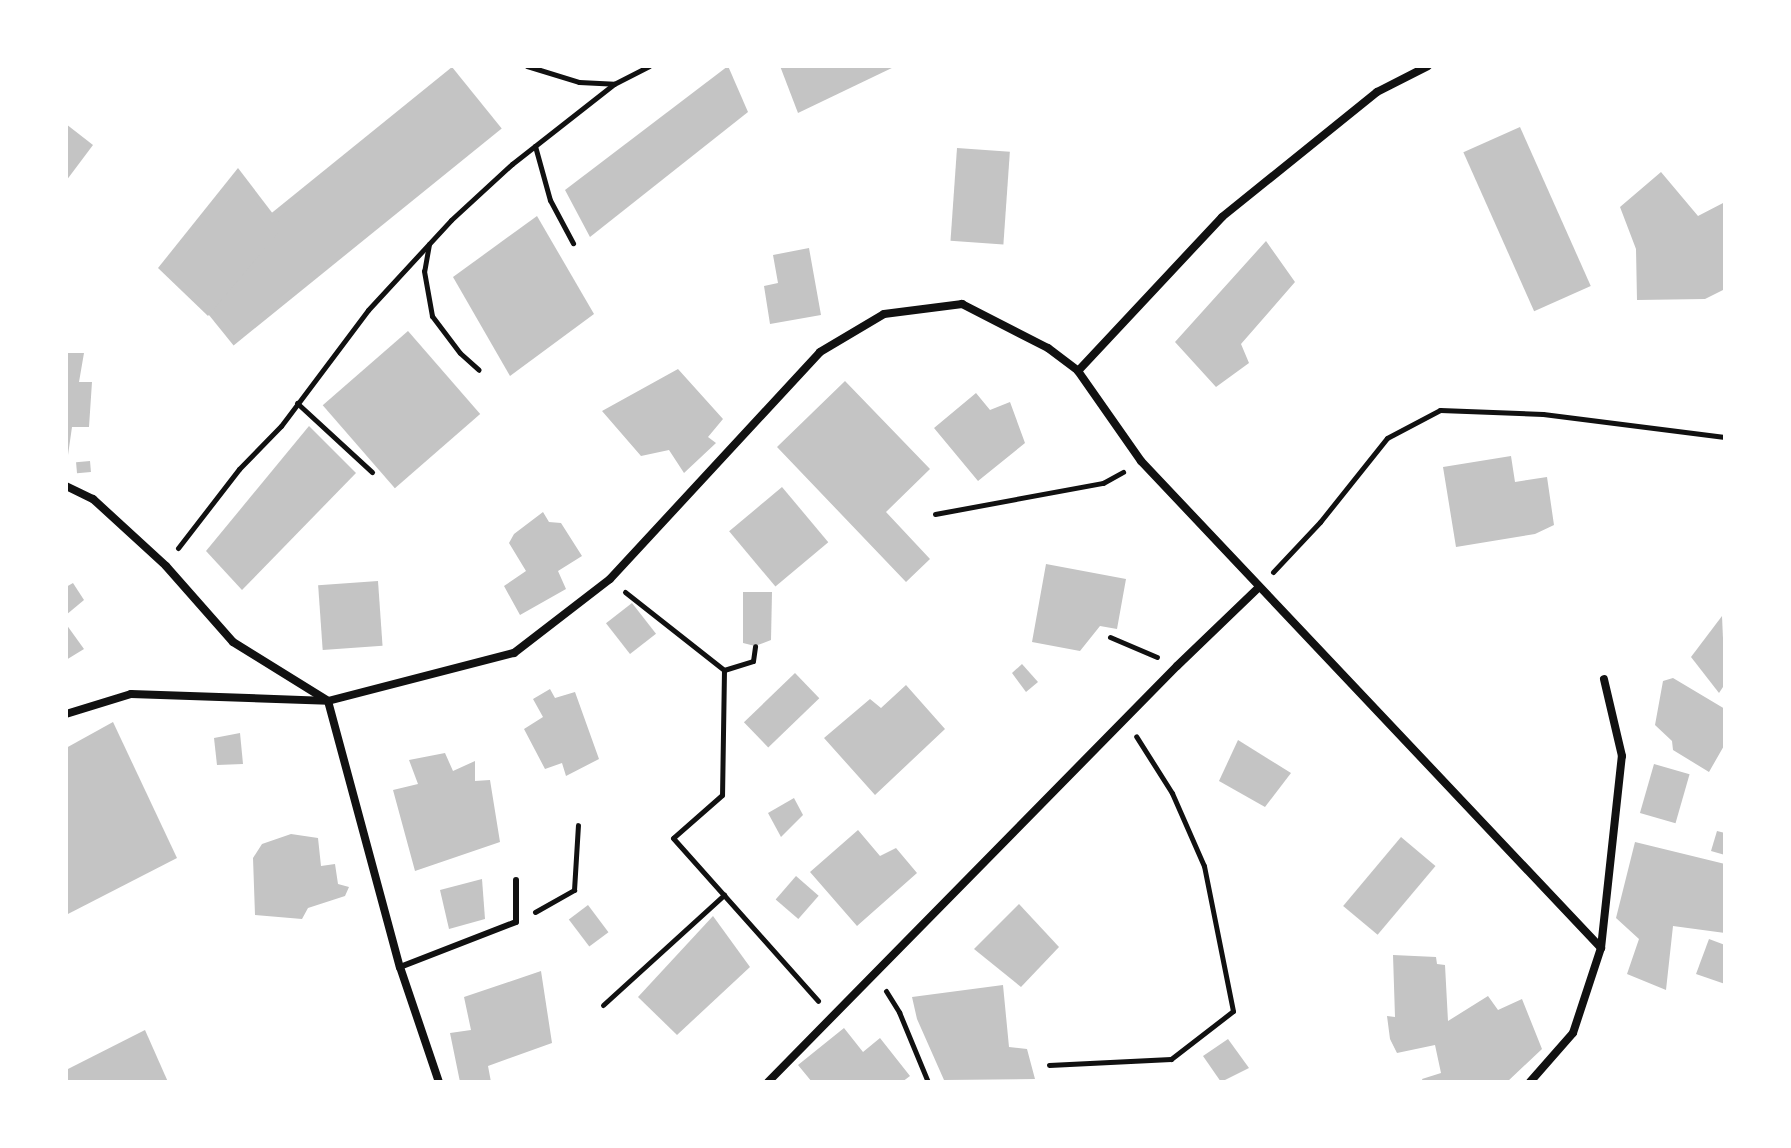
<!DOCTYPE html>
<html>
<head>
<meta charset="utf-8">
<style>
  body { margin:0 }
  #map { position:relative; width:1791px; height:1148px; overflow:hidden; background:#fff; font-family:Lato,sans-serif }
  div>[style] { position:absolute }
  .building>* { inset:0; background:#c4c4c4; transform-origin:0 0 }
  .path>* { height:5px; margin:-2.5px; padding:0 2.5px; transform-origin:2.5px; border-radius:2.5px; background:#111 }
  .service>* { height:6px; margin:-3px; padding:0 3px; transform-origin:3px; border-radius:3px; background:#111 }
  .minor>* { height:8px; margin:-4px; padding:0 4px; transform-origin:4px; border-radius:4px; background:#111 }
  span { translate:-50% -50%; white-space:nowrap; text-align:center; line-height:1.15; -webkit-text-stroke:7px #fff; paint-order:stroke }
  .frame { position:absolute; inset:0; border:68px solid #fff; pointer-events:none }
</style>
</head>
<body>
<div id="map">
  <div class="building">
    <div style="clip-path:polygon(728px 66px,748px 112px,590px 237px,565px 190px)"></div>
    <div style="clip-path:polygon(780px 66px,896px 66px,798px 113px)"></div>
    <div style="left:452px;top:67px;width:79px;height:345px;rotate:51deg"></div>
    <div style="clip-path:polygon(66px 124px,93px 145px,66px 181px)"></div>
    <div style="left:1520px;top:127px;width:174px;height:62px;rotate:66deg"></div>
    <div style="left:957px;top:148px;width:53px;height:93px;rotate:4deg"></div>
    <div style="clip-path:polygon(238px 168px,283px 227px,208px 316px,158px 268px)"></div>
    <div style="clip-path:polygon(1661px 172px,1698px 216px,1725px 202px,1725px 289px,1705px 299px,1637px 300px,1636px 249px,1620px 207px)"></div>
    <div style="clip-path:polygon(537px 216px,594px 314px,510px 376px,453px 277px)"></div>
    <div style="clip-path:polygon(1266px 241px,1295px 282px,1241px 344px,1249px 363px,1216px 387px,1175px 342px)"></div>
    <div style="clip-path:polygon(809px 248px,821px 315px,770px 324px,764px 286px,778px 283px,773px 255px)"></div>
    <div style="left:408px;top:331px;width:110px;height:113px;rotate:49deg"></div>
    <div style="clip-path:polygon(66px 353px,84px 353px,79px 382px,92px 382px,89px 427px,72px 427px,68px 455px)"></div>
    <div style="clip-path:polygon(678px 369px,723px 419px,708px 437px,716px 443px,684px 473px,669px 450px,641px 456px,602px 411px)"></div>
    <div style="clip-path:polygon(845px 381px,930px 469px,886px 512px,930px 559px,906px 582px,777px 447px)"></div>
    <div style="clip-path:polygon(976px 393px,990px 410px,1010px 402px,1025px 443px,978px 481px,934px 428px)"></div>
    <div style="clip-path:polygon(309px 426px,356px 473px,242px 590px,206px 551px)"></div>
    <div style="clip-path:polygon(1511px 456px,1515px 482px,1547px 477px,1554px 525px,1535px 534px,1456px 547px,1443px 467px)"></div>
    <div style="left:90px;top:461px;width:11px;height:14px;rotate:85deg"></div>
    <div style="left:782px;top:487px;width:72px;height:69px;rotate:50deg"></div>
    <div style="clip-path:polygon(543px 512px,549px 522px,561px 523px,582px 556px,558px 571px,566px 589px,520px 615px,504px 586px,526px 571px,509px 543px,514px 534px)"></div>
    <div style="clip-path:polygon(1046px 564px,1126px 579px,1117px 629px,1100px 626px,1080px 651px,1032px 642px)"></div>
    <div style="left:378px;top:581px;width:65px;height:60px;rotate:86deg"></div>
    <div style="clip-path:polygon(73px 583px,84px 600px,66px 615px,66px 587px)"></div>
    <div style="clip-path:polygon(743px 592px,772px 592px,771px 640px,755px 646px,743px 643px)"></div>
    <div style="left:632px;top:603px;width:39px;height:33px;rotate:52deg"></div>
    <div style="clip-path:polygon(1722px 616px,1725px 684px,1719px 693px,1691px 657px)"></div>
    <div style="clip-path:polygon(66px 624px,84px 649px,66px 660px)"></div>
    <div style="clip-path:polygon(1022px 664px,1038px 682px,1026px 692px,1012px 673px)"></div>
    <div style="left:795px;top:673px;width:35px;height:71px;rotate:46deg"></div>
    <div style="clip-path:polygon(1673px 678px,1725px 709px,1725px 744px,1709px 772px,1673px 750px,1672px 741px,1655px 725px,1663px 681px)"></div>
    <div style="clip-path:polygon(906px 685px,945px 729px,875px 795px,824px 738px,870px 699px,881px 708px)"></div>
    <div style="clip-path:polygon(550px 689px,555px 698px,575px 692px,599px 759px,566px 776px,562px 763px,545px 769px,524px 729px,543px 717px,533px 699px)"></div>
    <div style="clip-path:polygon(113px 722px,177px 858px,66px 915px,66px 748px)"></div>
    <div style="clip-path:polygon(240px 733px,243px 764px,217px 765px,214px 738px)"></div>
    <div style="clip-path:polygon(1238px 740px,1291px 773px,1265px 807px,1219px 781px)"></div>
    <div style="clip-path:polygon(445px 753px,453px 771px,475px 761px,475px 781px,490px 780px,500px 842px,415px 871px,393px 790px,418px 784px,409px 760px)"></div>
    <div style="left:1654px;top:764px;width:37px;height:51px;rotate:16deg"></div>
    <div style="clip-path:polygon(794px 798px,803px 815px,781px 837px,768px 813px)"></div>
    <div style="clip-path:polygon(858px 830px,880px 856px,896px 848px,917px 873px,857px 926px,810px 872px)"></div>
    <div style="clip-path:polygon(1717px 831px,1725px 833px,1725px 855px,1711px 851px)"></div>
    <div style="clip-path:polygon(291px 834px,318px 838px,321px 866px,335px 864px,338px 884px,349px 887px,345px 896px,308px 908px,302px 919px,255px 915px,253px 858px,262px 844px)"></div>
    <div style="left:1401px;top:837px;width:45px;height:90px;rotate:40deg"></div>
    <div style="clip-path:polygon(1635px 842px,1725px 864px,1725px 933px,1673px 926px,1666px 990px,1627px 974px,1639px 939px,1616px 918px)"></div>
    <div style="left:796px;top:876px;width:30px;height:31px;rotate:41deg"></div>
    <div style="clip-path:polygon(482px 879px,485px 919px,449px 929px,440px 890px)"></div>
    <div style="clip-path:polygon(1019px 904px,1059px 947px,1021px 987px,974px 949px)"></div>
    <div style="left:588px;top:905px;width:34px;height:24px;rotate:53deg"></div>
    <div style="clip-path:polygon(713px 916px,750px 967px,677px 1035px,638px 997px)"></div>
    <div style="clip-path:polygon(1709px 939px,1725px 945px,1725px 984px,1696px 974px)"></div>
    <div style="clip-path:polygon(1393px 955px,1436px 957px,1437px 964px,1445px 965px,1448px 1021px,1488px 996px,1498px 1010px,1522px 999px,1542px 1049px,1507px 1082px,1423px 1082px,1422px 1079px,1441px 1073px,1435px 1045px,1397px 1053px,1390px 1039px,1387px 1016px,1395px 1017px)"></div>
    <div style="clip-path:polygon(541px 971px,552px 1043px,488px 1066px,491px 1082px,460px 1082px,450px 1033px,471px 1030px,464px 997px)"></div>
    <div style="clip-path:polygon(1003px 985px,1009px 1047px,1027px 1049px,1035px 1079px,944px 1080px,917px 1019px,912px 997px)"></div>
    <div style="clip-path:polygon(844px 1028px,863px 1052px,880px 1038px,910px 1076px,902px 1082px,812px 1082px,798px 1065px)"></div>
    <div style="clip-path:polygon(145px 1030px,168px 1082px,66px 1082px,66px 1070px)"></div>
    <div style="clip-path:polygon(1228px 1039px,1249px 1068px,1221px 1082px,1203px 1056px)"></div>
  </div>
  <div class="path">
    <div style="left:527px;top:66px;width:54px;rotate:17.1deg"></div>
    <div style="left:579px;top:82px;width:35px;rotate:3deg"></div>
    <div style="left:614px;top:84px;width:39px;rotate:-27deg"></div>
    <div style="left:535px;top:146px;width:56px;rotate:74.5deg"></div>
    <div style="left:550px;top:200px;width:49px;rotate:61.9deg"></div>
    <div style="left:429px;top:244px;width:27px;rotate:100deg"></div>
    <div style="left:424px;top:271px;width:46px;rotate:79.9deg"></div>
    <div style="left:432px;top:316px;width:46px;rotate:52.9deg"></div>
    <div style="left:460px;top:353px;width:25px;rotate:42deg"></div>
    <div style="left:297px;top:403px;width:102px;rotate:42.6deg"></div>
    <div style="left:935px;top:514px;width:171px;rotate:-10.5deg"></div>
    <div style="left:1103px;top:483px;width:23px;rotate:-29deg"></div>
    <div style="left:178px;top:548px;width:100px;rotate:-52.3deg"></div>
    <div style="left:239px;top:469px;width:60px;rotate:-45.7deg"></div>
    <div style="left:281px;top:426px;width:145px;rotate:-53.1deg"></div>
    <div style="left:368px;top:310px;width:122px;rotate:-47.3deg"></div>
    <div style="left:451px;top:220px;width:83px;rotate:-42.6deg"></div>
    <div style="left:512px;top:164px;width:130px;rotate:-38.1deg"></div>
    <div style="left:1273px;top:572px;width:69px;rotate:-46.8deg"></div>
    <div style="left:1320px;top:522px;width:107px;rotate:-51.4deg"></div>
    <div style="left:1387px;top:438px;width:60px;rotate:-27.8deg"></div>
    <div style="left:1440px;top:410px;width:103px;rotate:2.2deg"></div>
    <div style="left:1543px;top:414px;width:183px;rotate:7.2deg"></div>
    <div style="left:625px;top:592px;width:126px;rotate:38.2deg"></div>
    <div style="left:724px;top:670px;width:125px;rotate:90.9deg"></div>
    <div style="left:722px;top:795px;width:65px;rotate:138.7deg"></div>
    <div style="left:673px;top:838px;width:218px;rotate:48.3deg"></div>
    <div style="left:1110px;top:637px;width:51px;rotate:23.1deg"></div>
    <div style="left:724px;top:670px;width:30px;rotate:-17deg"></div>
    <div style="left:753px;top:661px;width:15px;rotate:-82deg"></div>
    <div style="left:535px;top:912px;width:45px;rotate:-29.4deg"></div>
    <div style="left:574px;top:890px;width:65px;rotate:-86.5deg"></div>
    <div style="left:886px;top:991px;width:25px;rotate:58deg"></div>
    <div style="left:899px;top:1012px;width:76px;rotate:67.5deg"></div>
    <div style="left:603px;top:1005px;width:164px;rotate:-42.3deg"></div>
    <div style="left:1049px;top:1065px;width:122px;rotate:-2.8deg"></div>
    <div style="left:1171px;top:1059px;width:78px;rotate:-37.7deg"></div>
    <div style="left:1233px;top:1011px;width:148px;rotate:-101.3deg"></div>
    <div style="left:1204px;top:866px;width:80px;rotate:-113.7deg"></div>
    <div style="left:1172px;top:793px;width:67px;rotate:-122.3deg"></div>
  </div>
  <div class="service">
    <div style="left:400px;top:967px;width:124px;rotate:-21.2deg"></div>
    <div style="left:516px;top:922px;width:42px;rotate:-90deg"></div>
  </div>
  <div class="minor">
    <div style="left:1078px;top:371px;width:211px;rotate:-46.9deg"></div>
    <div style="left:1222px;top:217px;width:199px;rotate:-38.9deg"></div>
    <div style="left:1377px;top:92px;width:57px;rotate:-27deg"></div>
    <div style="left:66px;top:486px;width:30px;rotate:26deg"></div>
    <div style="left:93px;top:499px;width:99px;rotate:42.5deg"></div>
    <div style="left:166px;top:566px;width:101px;rotate:48.6deg"></div>
    <div style="left:233px;top:642px;width:112px;rotate:31.8deg"></div>
    <div style="left:328px;top:701px;width:276px;rotate:74.9deg"></div>
    <div style="left:400px;top:967px;width:121px;rotate:71.3deg"></div>
    <div style="left:66px;top:714px;width:68px;rotate:-17.1deg"></div>
    <div style="left:131px;top:694px;width:197px;rotate:2deg"></div>
    <div style="left:328px;top:701px;width:192px;rotate:-14.5deg"></div>
    <div style="left:514px;top:653px;width:121px;rotate:-37.6deg"></div>
    <div style="left:610px;top:579px;width:309px;rotate:-47.2deg"></div>
    <div style="left:820px;top:352px;width:74px;rotate:-30.7deg"></div>
    <div style="left:884px;top:314px;width:79px;rotate:-7.3deg"></div>
    <div style="left:962px;top:304px;width:97px;rotate:27.1deg"></div>
    <div style="left:1048px;top:348px;width:38px;rotate:37deg"></div>
    <div style="left:1078px;top:371px;width:110px;rotate:55deg"></div>
    <div style="left:1141px;top:461px;width:670px;rotate:46.63deg"></div>
    <div style="left:768px;top:1082px;width:583px;rotate:-45.49deg"></div>
    <div style="left:1177px;top:666px;width:112px;rotate:-43.9deg"></div>
    <div style="left:1530px;top:1082px;width:65px;rotate:-48.7deg"></div>
    <div style="left:1573px;top:1033px;width:89px;rotate:-71.8deg"></div>
    <div style="left:1601px;top:948px;width:193px;rotate:-83.8deg"></div>
    <div style="left:1622px;top:756px;width:79px;rotate:-103.2deg"></div>
  </div>
  <div class="frame"></div>
</div>
</body>
</html>
